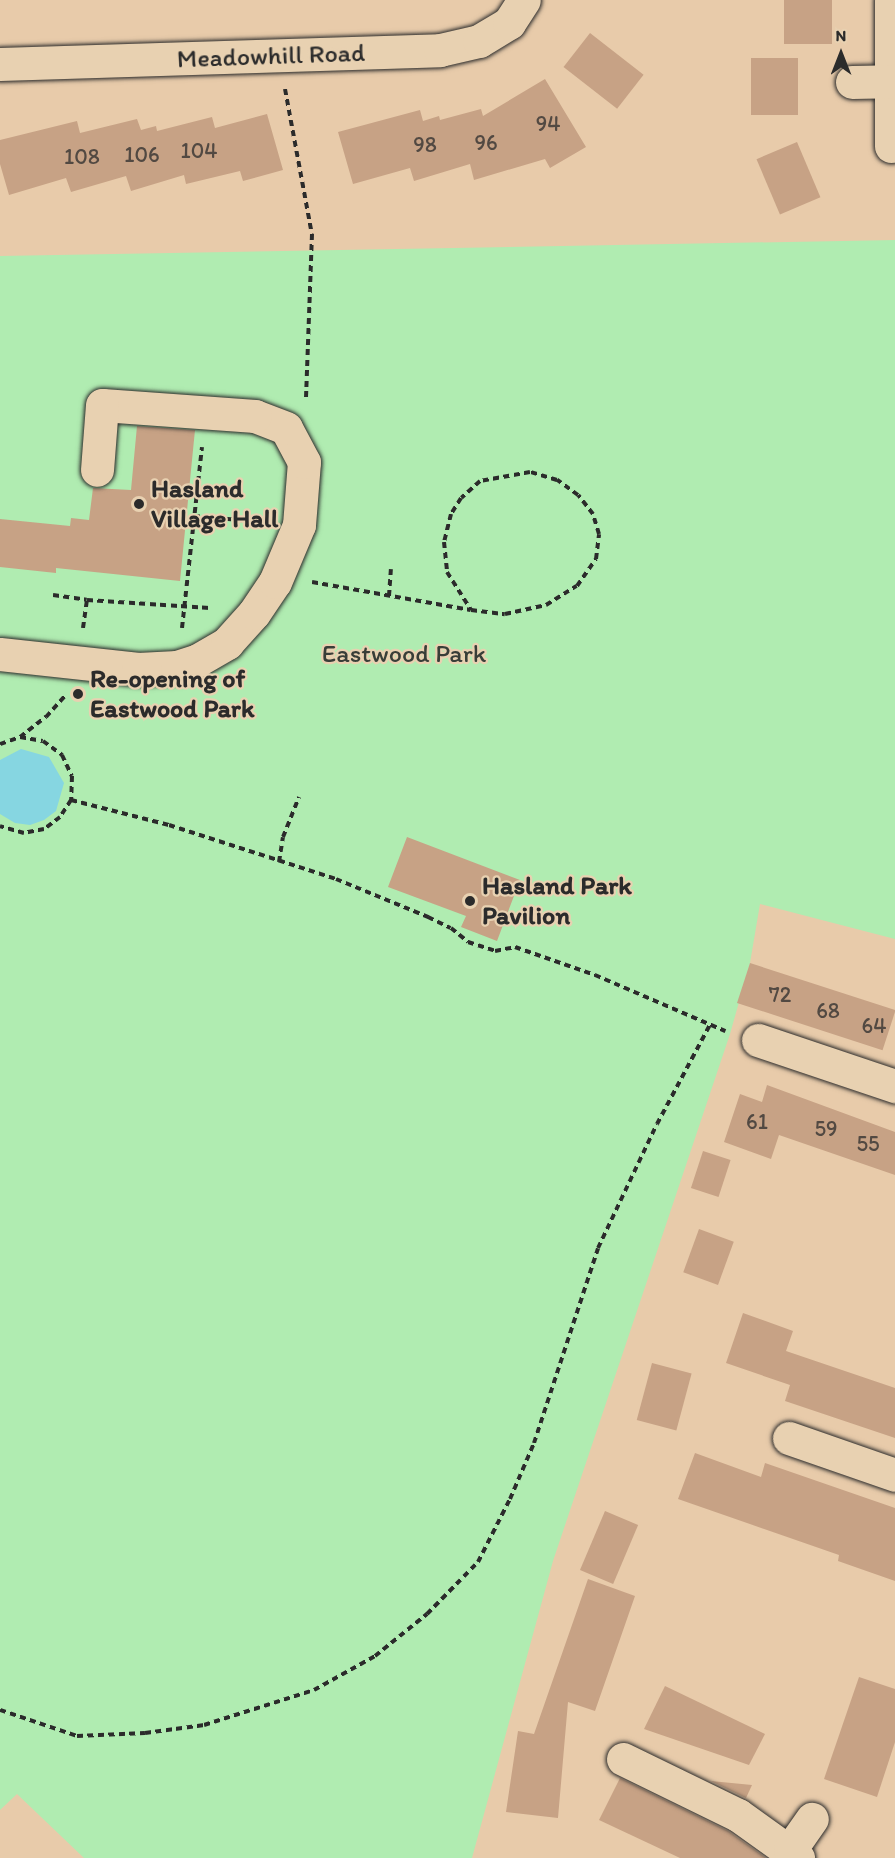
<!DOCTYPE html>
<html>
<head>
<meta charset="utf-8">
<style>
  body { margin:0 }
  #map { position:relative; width:895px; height:1858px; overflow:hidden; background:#e8cbaa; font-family:Itim,sans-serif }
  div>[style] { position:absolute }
  .green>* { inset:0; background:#b0ecb1 }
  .water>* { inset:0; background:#86d6e1 }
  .building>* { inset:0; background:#c7a285; transform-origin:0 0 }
  .path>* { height:4px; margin-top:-2px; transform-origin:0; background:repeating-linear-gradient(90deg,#2b2b2b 0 6px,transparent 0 10.5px) }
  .roads { filter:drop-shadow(0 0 2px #2b2b2b) drop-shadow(0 0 2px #2b2b2b) }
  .minor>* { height:33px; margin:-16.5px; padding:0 16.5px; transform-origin:16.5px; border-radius:16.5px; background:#e8d1b1 }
  .dots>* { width:16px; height:16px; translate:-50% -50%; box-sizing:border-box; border:3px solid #e8d1b1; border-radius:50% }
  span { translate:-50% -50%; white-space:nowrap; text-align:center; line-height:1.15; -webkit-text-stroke:4.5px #e8d1b1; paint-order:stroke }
  .number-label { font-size:22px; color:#524942 }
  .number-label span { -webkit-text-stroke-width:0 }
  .street-label { font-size:26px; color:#2b2b2b }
  .poi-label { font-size:26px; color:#2b2b2b; font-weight:700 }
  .left { translate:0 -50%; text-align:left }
  .park-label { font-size:26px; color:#383e38 }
  .north { position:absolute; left:811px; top:24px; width:60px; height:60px; -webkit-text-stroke:4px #e8d1b1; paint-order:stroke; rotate:0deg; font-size:16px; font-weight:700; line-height:24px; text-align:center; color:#2b2b2b }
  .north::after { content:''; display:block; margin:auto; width:21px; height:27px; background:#2b2b2b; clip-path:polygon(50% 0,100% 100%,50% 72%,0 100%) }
</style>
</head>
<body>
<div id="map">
  <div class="green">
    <div style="clip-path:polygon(895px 240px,895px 939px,760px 904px,750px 963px,730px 1034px,553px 1561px,472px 1858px,84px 1858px,17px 1794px,0 1810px,0 256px)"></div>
  </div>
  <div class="water">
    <div style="clip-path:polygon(21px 749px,49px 757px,64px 783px,56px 811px,44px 820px,30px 825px,15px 823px,0 814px,0 760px)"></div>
  </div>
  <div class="building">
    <div style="left:784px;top:0;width:48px;height:44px"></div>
    <div style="left:590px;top:33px;width:68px;height:43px;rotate:38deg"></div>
    <div style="left:751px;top:58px;width:47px;height:57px"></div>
    <div style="clip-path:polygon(545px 79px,586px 147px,550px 168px,545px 159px,474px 180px,470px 164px,414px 181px,410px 168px,353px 184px,338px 132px,420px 110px,423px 121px,439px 116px,440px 120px,481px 109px,483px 116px)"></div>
    <div style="clip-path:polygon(267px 114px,283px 170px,243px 181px,240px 171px,186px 184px,184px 175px,131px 191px,126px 176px,71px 192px,66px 178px,9px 195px,0 164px,0 140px,77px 121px,80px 133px,137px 119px,141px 130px,156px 126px,157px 131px,212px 117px,215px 128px)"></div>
    <div style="left:797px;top:142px;width:60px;height:44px;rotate:67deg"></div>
    <div style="clip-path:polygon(137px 426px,195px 430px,180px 581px,56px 568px,56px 573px,0 567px,0 519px,70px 526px,71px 518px,89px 520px,93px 488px,131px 490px)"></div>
    <div style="clip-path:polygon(407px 837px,520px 880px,497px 941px,461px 927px,466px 916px,388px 887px)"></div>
    <div style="left:750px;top:963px;width:153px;height:42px;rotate:18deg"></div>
    <div style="clip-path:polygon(767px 1085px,895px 1132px,895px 1175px,779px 1135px,771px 1159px,724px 1142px,740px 1094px,762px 1102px)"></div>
    <div style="left:703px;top:1151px;width:29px;height:39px;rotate:18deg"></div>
    <div style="left:699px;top:1229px;width:37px;height:46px;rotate:20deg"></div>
    <div style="clip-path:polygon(743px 1313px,793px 1331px,786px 1351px,895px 1388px,895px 1438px,785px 1401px,790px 1385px,726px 1363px)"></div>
    <div style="left:652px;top:1363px;width:41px;height:59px;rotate:15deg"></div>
    <div style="clip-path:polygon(695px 1453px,761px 1477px,765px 1463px,895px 1508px,895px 1581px,838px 1561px,839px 1555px,678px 1499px)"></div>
    <div style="left:605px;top:1511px;width:36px;height:64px;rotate:23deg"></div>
    <div style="clip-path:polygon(588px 1579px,635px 1596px,595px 1711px,568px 1702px,558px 1818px,506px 1812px,518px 1731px,534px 1734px)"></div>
    <div style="clip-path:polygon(859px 1677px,895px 1689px,895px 1742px,877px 1797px,824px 1779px)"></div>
    <div style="clip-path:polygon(665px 1686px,765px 1734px,749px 1765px,644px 1729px)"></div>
    <div style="clip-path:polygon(620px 1778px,728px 1831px,766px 1858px,680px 1858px,599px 1820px)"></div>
    <div style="clip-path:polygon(711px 1781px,752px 1785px,746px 1798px)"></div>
  </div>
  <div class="path">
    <div style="left:285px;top:89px;width:147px;rotate:79.5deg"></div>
    <div style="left:312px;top:234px;width:166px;rotate:92.1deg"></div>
    <div style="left:194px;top:516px;width:68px;rotate:5deg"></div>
    <div style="left:312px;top:582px;width:161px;rotate:10deg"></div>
    <div style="left:471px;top:610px;width:34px;rotate:7deg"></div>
    <div style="left:505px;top:614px;width:42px;rotate:-12.4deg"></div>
    <div style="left:546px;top:605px;width:36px;rotate:-32deg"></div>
    <div style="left:577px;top:586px;width:33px;rotate:-55deg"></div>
    <div style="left:596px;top:559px;width:25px;rotate:-83deg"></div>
    <div style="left:599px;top:534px;width:21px;rotate:-107deg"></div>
    <div style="left:593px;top:514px;width:24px;rotate:-128deg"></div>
    <div style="left:578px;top:495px;width:26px;rotate:-144deg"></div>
    <div style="left:557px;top:480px;width:28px;rotate:-163deg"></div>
    <div style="left:530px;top:472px;width:51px;rotate:169.8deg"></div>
    <div style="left:480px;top:481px;width:25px;rotate:138deg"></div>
    <div style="left:461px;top:498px;width:19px;rotate:122deg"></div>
    <div style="left:451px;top:514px;width:29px;rotate:104deg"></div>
    <div style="left:444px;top:542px;width:30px;rotate:84deg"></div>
    <div style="left:447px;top:572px;width:45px;rotate:57.7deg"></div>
    <div style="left:53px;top:595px;width:34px;rotate:8deg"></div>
    <div style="left:389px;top:596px;width:27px;rotate:-86deg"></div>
    <div style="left:83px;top:628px;width:28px;rotate:-82deg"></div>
    <div style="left:87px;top:600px;width:123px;rotate:3.7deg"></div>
    <div style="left:182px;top:628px;width:182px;rotate:-83.7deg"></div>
    <div style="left:20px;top:737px;width:33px;rotate:-38deg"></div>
    <div style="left:46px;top:717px;width:28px;rotate:-48deg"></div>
    <div style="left:0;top:744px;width:21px;rotate:-19deg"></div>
    <div style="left:20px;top:737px;width:23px;rotate:10deg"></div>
    <div style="left:43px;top:741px;width:24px;rotate:36deg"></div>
    <div style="left:62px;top:755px;width:23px;rotate:65deg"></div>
    <div style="left:72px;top:776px;width:24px;rotate:92deg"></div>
    <div style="left:71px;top:800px;width:20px;rotate:123deg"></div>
    <div style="left:60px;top:817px;width:20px;rotate:143deg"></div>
    <div style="left:44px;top:829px;width:20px;rotate:169deg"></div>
    <div style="left:24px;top:833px;width:25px;rotate:-164deg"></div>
    <div style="left:71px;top:800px;width:101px;rotate:14.3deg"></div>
    <div style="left:169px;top:825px;width:176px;rotate:17.9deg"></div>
    <div style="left:336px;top:879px;width:100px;rotate:22.4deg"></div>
    <div style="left:428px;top:917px;width:25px;rotate:26deg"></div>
    <div style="left:451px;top:928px;width:22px;rotate:39deg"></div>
    <div style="left:468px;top:942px;width:28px;rotate:18deg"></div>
    <div style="left:495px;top:951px;width:20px;rotate:-11deg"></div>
    <div style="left:515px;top:947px;width:85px;rotate:19.3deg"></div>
    <div style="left:595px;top:975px;width:142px;rotate:23.3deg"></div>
    <div style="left:279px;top:862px;width:25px;rotate:-81deg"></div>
    <div style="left:283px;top:837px;width:43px;rotate:-68.2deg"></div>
    <div style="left:0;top:1710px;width:81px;rotate:18.7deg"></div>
    <div style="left:77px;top:1736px;width:68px;rotate:-2.5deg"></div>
    <div style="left:145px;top:1733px;width:60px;rotate:-7.7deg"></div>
    <div style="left:204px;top:1725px;width:115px;rotate:-17.7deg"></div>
    <div style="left:314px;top:1690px;width:70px;rotate:-29.1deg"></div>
    <div style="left:375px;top:1656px;width:67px;rotate:-38.9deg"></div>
    <div style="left:427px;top:1614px;width:73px;rotate:-45.6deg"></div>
    <div style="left:478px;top:1562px;width:71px;rotate:-63.1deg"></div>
    <div style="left:510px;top:1499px;width:61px;rotate:-66.8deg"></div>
    <div style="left:534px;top:1443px;width:205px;rotate:-71.8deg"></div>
    <div style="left:598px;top:1248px;width:137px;rotate:-64.6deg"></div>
    <div style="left:657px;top:1124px;width:115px;rotate:-61.9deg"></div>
  </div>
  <div class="roads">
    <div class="minor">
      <div style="left:891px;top:0;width:146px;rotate:90deg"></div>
      <div style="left:0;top:64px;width:440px;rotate:-1.8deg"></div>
      <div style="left:440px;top:50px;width:40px;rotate:-13deg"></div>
      <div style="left:479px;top:41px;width:35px;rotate:-31deg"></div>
      <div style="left:509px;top:23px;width:27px;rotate:-57deg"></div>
      <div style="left:852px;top:82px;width:39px;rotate:-1deg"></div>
      <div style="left:0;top:654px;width:139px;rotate:6.2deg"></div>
      <div style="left:138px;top:669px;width:39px;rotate:-3deg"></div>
      <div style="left:177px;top:667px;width:22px;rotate:-18deg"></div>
      <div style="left:198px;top:660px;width:34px;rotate:-30deg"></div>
      <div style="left:227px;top:643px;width:40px;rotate:-48deg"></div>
      <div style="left:254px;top:613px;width:37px;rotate:-56deg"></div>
      <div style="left:275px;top:582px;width:62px;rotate:-67.2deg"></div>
      <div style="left:299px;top:525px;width:63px;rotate:-85.5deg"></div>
      <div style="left:304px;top:462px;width:38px;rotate:-118deg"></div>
      <div style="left:286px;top:428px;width:33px;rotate:-159deg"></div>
      <div style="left:255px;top:416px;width:153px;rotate:-175.9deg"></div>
      <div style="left:102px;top:405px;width:65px;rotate:94.4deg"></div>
      <div style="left:758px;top:1040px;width:145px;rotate:18.6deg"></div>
      <div style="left:789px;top:1438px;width:112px;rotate:19.2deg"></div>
      <div style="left:623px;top:1759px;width:128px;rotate:26deg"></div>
      <div style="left:738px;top:1815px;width:74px;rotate:35.6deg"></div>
      <div style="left:790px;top:1850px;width:38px;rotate:-55deg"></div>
    </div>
  </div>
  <div class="dots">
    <div style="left:139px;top:504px;background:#2b2b2b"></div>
    <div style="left:78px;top:694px;background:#2b2b2b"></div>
    <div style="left:470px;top:901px;background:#2b2b2b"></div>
  </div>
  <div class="number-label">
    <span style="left:548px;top:124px">94</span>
    <span style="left:486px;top:143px">96</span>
    <span style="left:425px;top:145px">98</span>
    <span style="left:199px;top:151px">104</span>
    <span style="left:142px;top:155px">106</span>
    <span style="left:82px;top:157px">108</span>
    <span style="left:780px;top:995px">72</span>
    <span style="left:828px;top:1011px">68</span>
    <span style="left:874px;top:1026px">64</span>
    <span style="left:757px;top:1122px">61</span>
    <span style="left:826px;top:1129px">59</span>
    <span style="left:868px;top:1144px">55</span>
  </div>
  <div class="street-label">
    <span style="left:271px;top:56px;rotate:-2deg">Meadowhill Road</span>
  </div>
  <div class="poi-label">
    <span class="left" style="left:151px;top:504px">Hasland<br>Village Hall</span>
    <span class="left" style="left:90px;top:694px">Re-opening of<br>Eastwood Park</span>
    <span class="left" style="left:482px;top:901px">Hasland Park<br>Pavilion</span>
  </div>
  <div class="park-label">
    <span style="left:404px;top:654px">Eastwood Park</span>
  </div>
  <div class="north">N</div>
</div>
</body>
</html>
